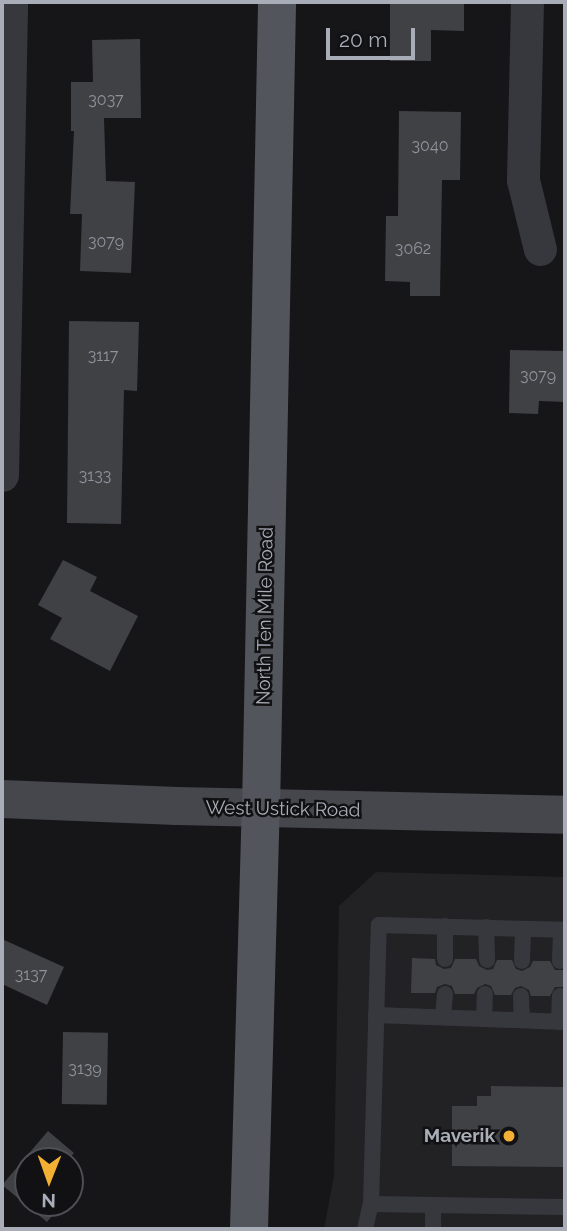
<!DOCTYPE html>
<html>
<head>
<meta charset="utf-8">
<style>
  body { margin:0 }
  #map { position:relative; width:567px; height:1231px; overflow:hidden; background:#161618; font-family:Raleway,sans-serif }
  div>[style] { position:absolute }
  .built>* { inset:0; background:#222225 }
  .building>* { inset:0; background:#404145; transform-origin:0 0 }
  .lane>* { height:16px; margin:-8px; padding:0 8px; transform-origin:8px; border-radius:8px; background:#37383d }
  .street>* { height:33px; margin:-16.5px; padding:0 16.5px; transform-origin:16.5px; border-radius:16.5px; background:#37383d }
  .secondary>* { height:38px; margin:-19px; padding:0 19px; transform-origin:19px; border-radius:19px; background:#45474d }
  .primary>* { height:38px; margin:-19px; padding:0 19px; transform-origin:19px; border-radius:19px; background:#53555c }
  .dots>* { width:19px; height:19px; translate:-50% -50%; box-sizing:border-box; border:4px solid #111113; border-radius:50% }
  span { translate:-50% -50%; white-space:nowrap; text-align:center; line-height:1.15; -webkit-text-stroke:5px #111113; paint-order:stroke }
  .number-label { font-size:16px; color:#8e929b }
  .number-label span { -webkit-text-stroke-width:0 }
  .street-label { font-size:19px; color:#a8adb8 }
  .poi-label { font-size:19px; color:#a8adb8; font-weight:700 }
  .right { translate:-100% -50%; text-align:right }
  .frame { position:absolute; inset:0; border:4px solid #a8adb8; pointer-events:none }
  .north { position:absolute; left:14px; top:1147px; width:70px; height:70px; box-sizing:border-box; background:#111113; border:2px solid #4d4f55; border-radius:50%; rotate:181deg; font-size:19px; font-weight:700; line-height:28px; text-align:center; color:#a8adb8 }
  .north::after { content:''; display:block; margin:auto; width:24px; height:32px; background:#f2b134; clip-path:polygon(50% 0,100% 100%,50% 72%,0 100%) }
  .scale { position:absolute; left:326px; top:28px; width:89px; height:32px; box-sizing:border-box; border:4px solid #a8adb8; border-top:0; padding-left:9px; font-size:21px; line-height:24px; white-space:nowrap; color:#a8adb8; -webkit-text-stroke:5px #111113; paint-order:stroke }
</style>
</head>
<body>
<div id="map">
  <div class="built">
    <div style="clip-path:polygon(376px 872px,565px 877px,565px 1229px,324px 1229px,334px 1175px,339px 906px)"></div>
  </div>
  <div class="building">
    <div style="clip-path:polygon(390px 2px,464px 2px,464px 31px,431px 30px,431px 61px,390px 61px)"></div>
    <div style="clip-path:polygon(140px 39px,141px 118px,104px 118px,106px 181px,135px 182px,131px 273px,80px 271px,82px 214px,70px 214px,74px 131px,71px 131px,71px 82px,93px 82px,92px 40px)"></div>
    <div style="clip-path:polygon(399px 111px,461px 112px,460px 180px,442px 180px,440px 296px,410px 296px,410px 282px,385px 281px,386px 216px,398px 216px)"></div>
    <div style="clip-path:polygon(69px 321px,139px 322px,137px 391px,124px 390px,121px 524px,67px 523px)"></div>
    <div style="clip-path:polygon(510px 350px,565px 351px,565px 402px,539px 401px,538px 414px,509px 413px)"></div>
    <div style="clip-path:polygon(63px 560px,97px 577px,90px 591px,138px 616px,110px 671px,50px 639px,62px 618px,38px 605px)"></div>
    <div style="clip-path:polygon(2px 939px,64px 967px,47px 1005px,2px 984px)"></div>
    <div style="clip-path:polygon(412px 958px,435px 959px,436px 965px,444px 969px,451px 968px,455px 959px,476px 959px,479px 966px,487px 970px,493px 969px,497px 960px,512px 960px,516px 969px,522px 971px,530px 967px,533px 961px,550px 961px,555px 970px,565px 970px,565px 987px,555px 987px,550px 996px,531px 996px,529px 990px,521px 986px,515px 988px,511px 995px,495px 995px,491px 986px,485px 984px,477px 988px,474px 994px,455px 994px,452px 986px,445px 984px,437px 987px,435px 993px,411px 993px)"></div>
    <div style="left:63px;top:1032px;width:45px;height:72px;rotate:1deg"></div>
    <div style="clip-path:polygon(491px 1086px,565px 1087px,565px 1167px,452px 1166px,452px 1106px,477px 1106px,477px 1096px,491px 1096px)"></div>
    <div style="clip-path:polygon(48px 1131px,74px 1153px,67px 1161px,28px 1161px,28px 1203px,63px 1203px,47px 1222px,2px 1185px)"></div>
  </div>
  <div class="lane">
    <div style="left:486px;top:927px;width:33px;rotate:88deg"></div>
    <div style="left:445px;top:959px;width:33px;rotate:-90deg"></div>
    <div style="left:522px;top:961px;width:32px;rotate:-88deg"></div>
    <div style="left:560px;top:961px;width:31px;rotate:-88deg"></div>
    <div style="left:521px;top:996px;width:24px;rotate:88deg"></div>
    <div style="left:376px;top:1015px;width:189px;rotate:2.1deg"></div>
    <div style="left:443px;top:1017px;width:23px;rotate:-85deg"></div>
    <div style="left:484px;top:1019px;width:25px;rotate:-88deg"></div>
    <div style="left:559px;top:1022px;width:26px;rotate:-88deg"></div>
    <div style="left:371px;top:1204px;width:279px;rotate:-88.4deg"></div>
    <div style="left:379px;top:925px;width:186px;rotate:1.5deg"></div>
    <div style="left:433px;top:1205px;width:132px;rotate:0.9deg"></div>
    <div style="left:365px;top:1229px;width:26px;rotate:-77deg"></div>
    <div style="left:371px;top:1204px;width:62px;rotate:0.9deg"></div>
    <div style="left:433px;top:1205px;width:24px;rotate:90deg"></div>
  </div>
  <div class="street">
    <div style="left:527px;top:2px;width:178px;rotate:91.3deg"></div>
    <div style="left:523px;top:180px;width:71px;rotate:76.2deg"></div>
    <div style="left:2px;top:475px;width:473px;rotate:-88.9deg"></div>
  </div>
  <div class="secondary">
    <div style="left:2px;top:799px;width:175px;rotate:2.3deg"></div>
    <div style="left:177px;top:806px;width:388px;rotate:1.3deg"></div>
  </div>
  <div class="primary">
    <div style="left:249px;top:1229px;width:420px;rotate:-88.4deg"></div>
    <div style="left:261px;top:809px;width:807px;rotate:-88.86deg"></div>
  </div>
  <div class="dots">
    <div style="left:509px;top:1136px;background:#f2b134"></div>
  </div>
  <div class="number-label">
    <span style="left:106px;top:100px">3037</span>
    <span style="left:430px;top:146px">3040</span>
    <span style="left:106px;top:242px">3079</span>
    <span style="left:413px;top:249px">3062</span>
    <span style="left:103px;top:356px">3117</span>
    <span style="left:538px;top:376px">3079</span>
    <span style="left:95px;top:476px">3133</span>
    <span style="left:31px;top:975px">3137</span>
    <span style="left:85px;top:1069px">3139</span>
  </div>
  <div class="street-label">
    <span style="left:265px;top:616px;rotate:-89deg">North Ten Mile Road</span>
    <span style="left:283px;top:809px;rotate:1deg">West Ustick Road</span>
  </div>
  <div class="poi-label">
    <span class="right" style="left:495px;top:1136px">Maverik</span>
  </div>
  <div class="frame"></div>
  <div class="north">N</div>
  <div class="scale">20 m</div>
</div>
</body>
</html>
